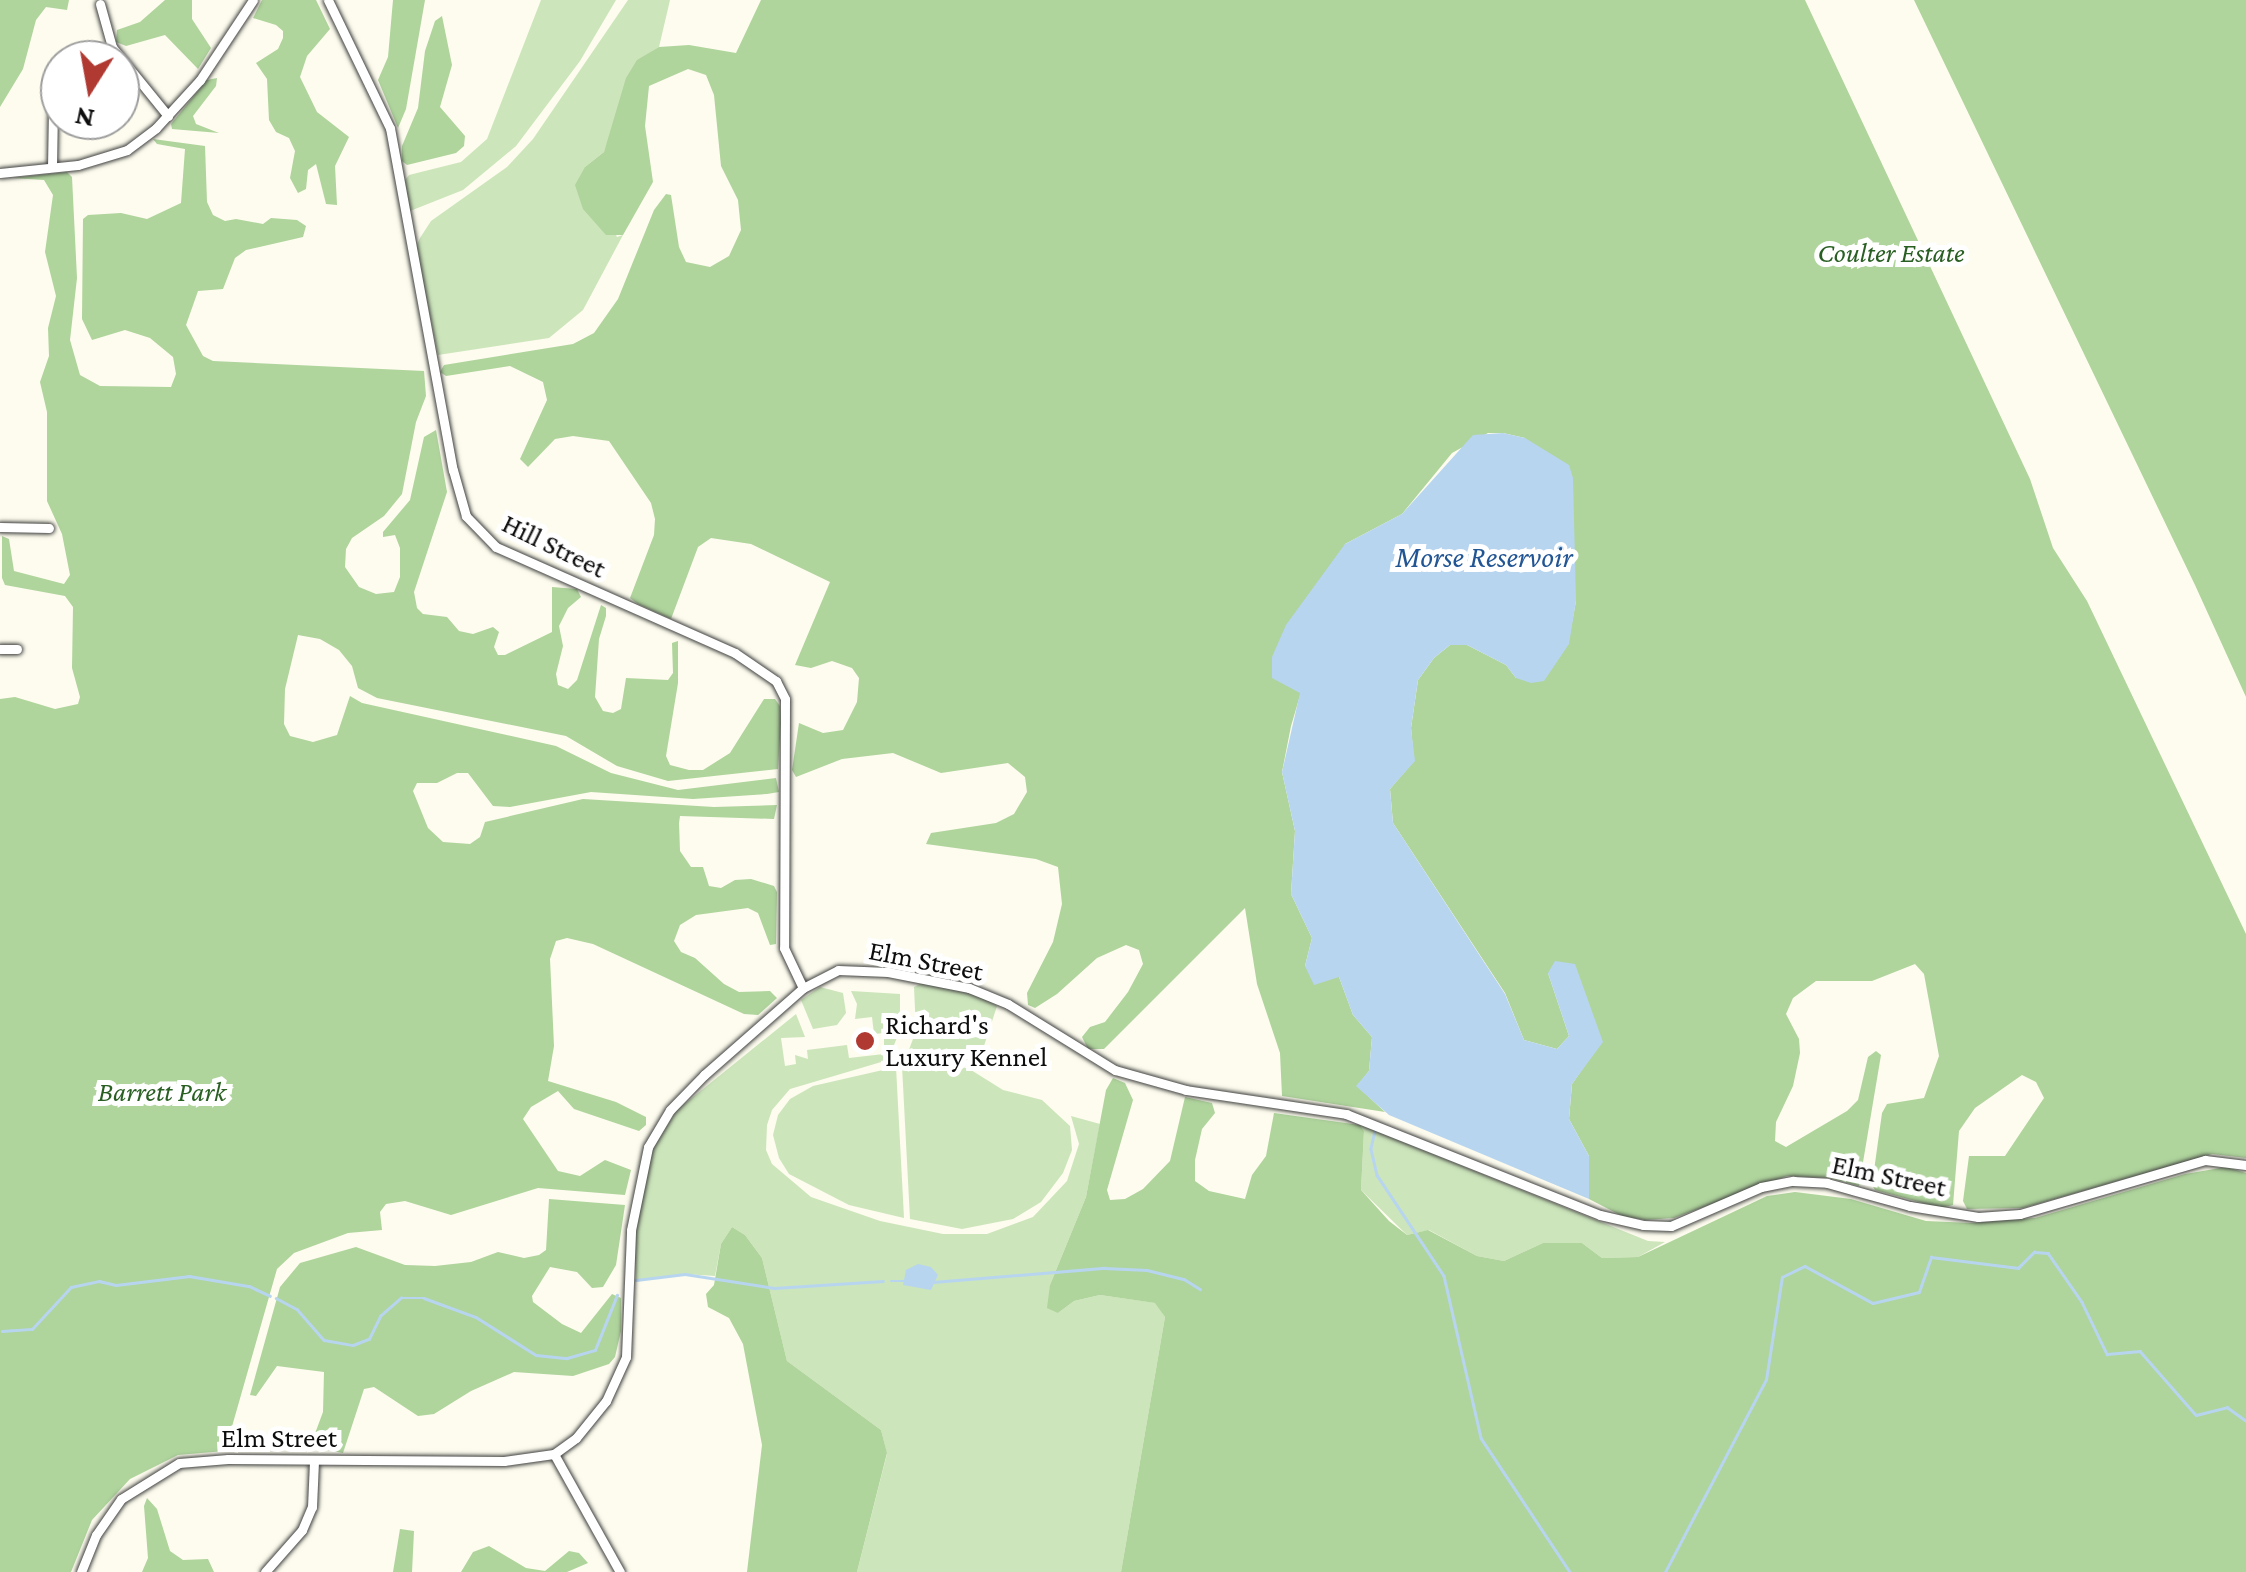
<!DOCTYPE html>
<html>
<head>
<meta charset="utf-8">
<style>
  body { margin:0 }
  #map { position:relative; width:2246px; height:1572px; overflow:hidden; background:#fdfcee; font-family:"Crimson Pro",serif }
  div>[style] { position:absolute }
  .green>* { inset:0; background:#cce5bb }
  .forest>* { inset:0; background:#afd49c }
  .water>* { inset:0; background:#b8d5f0 }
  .stream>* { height:2.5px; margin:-1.25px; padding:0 1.25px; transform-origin:1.25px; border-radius:1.25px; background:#b8d5f0 }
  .roads { filter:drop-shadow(0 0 2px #404040) drop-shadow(0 0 2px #404040) }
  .street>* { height:9px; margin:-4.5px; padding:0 4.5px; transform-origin:4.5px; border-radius:4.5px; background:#fff }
  .dots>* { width:28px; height:28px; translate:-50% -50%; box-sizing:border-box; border:5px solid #fff; border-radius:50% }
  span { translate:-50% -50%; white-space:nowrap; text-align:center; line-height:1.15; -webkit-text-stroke:10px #fff; paint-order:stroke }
  .park-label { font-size:28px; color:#295f23; font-style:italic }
  .street-label { font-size:28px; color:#0d0d0d }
  .poi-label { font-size:28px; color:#0d0d0d }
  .left { translate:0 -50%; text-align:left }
  .water-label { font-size:30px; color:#225593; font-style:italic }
  .north { position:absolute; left:40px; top:40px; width:100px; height:100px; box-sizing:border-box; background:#fff; border:2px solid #9e9e9e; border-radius:50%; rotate:191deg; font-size:28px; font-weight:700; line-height:40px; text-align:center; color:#0d0d0d }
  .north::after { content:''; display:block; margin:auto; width:35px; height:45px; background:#b03932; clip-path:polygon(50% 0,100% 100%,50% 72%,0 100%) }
</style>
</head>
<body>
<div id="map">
  <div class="green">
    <div style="clip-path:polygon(541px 0,616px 0,580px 61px,516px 146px,463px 190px,410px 211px,405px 180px,409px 175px,461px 162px,487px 139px)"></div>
    <div style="clip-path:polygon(628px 0,670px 0,659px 47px,637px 61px,604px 152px,585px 167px,617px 237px,623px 235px,583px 310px,549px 338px,438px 355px,416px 247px,420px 238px,431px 221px,507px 167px,533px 139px)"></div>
    <div style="clip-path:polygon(922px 983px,977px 995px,997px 1006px,982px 1052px,983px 1065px,942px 1055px,907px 1055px,916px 1031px,914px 987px)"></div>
    <div style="clip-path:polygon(820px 987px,843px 993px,846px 1013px,837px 1025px,813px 1029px,801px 1000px)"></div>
    <div style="clip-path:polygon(851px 991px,900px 994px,900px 1030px,888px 1060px,790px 1089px,772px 1110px,767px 1125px,766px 1150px,772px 1164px,811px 1197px,880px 1221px,943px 1234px,987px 1234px,1033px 1217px,1067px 1181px,1079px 1144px,1071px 1116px,1100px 1124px,1086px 1197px,1050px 1285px,1058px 1313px,1074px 1301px,1100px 1295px,1156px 1303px,1165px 1317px,1121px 1572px,857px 1572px,887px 1454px,881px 1430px,787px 1361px,762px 1258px,745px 1235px,732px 1227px,721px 1244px,715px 1276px,685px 1274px,636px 1280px,634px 1240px,650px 1154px,677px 1110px,796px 1014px,805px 1037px,781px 1038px,785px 1066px,796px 1064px,795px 1055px,808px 1059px,807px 1050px,847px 1045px,849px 1058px,884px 1054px,884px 1033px,874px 1034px,872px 1017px,855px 1019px,857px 1004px)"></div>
    <div style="clip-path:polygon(948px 1062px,971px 1070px,1003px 1090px,1042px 1100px,1070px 1126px,1072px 1150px,1063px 1173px,1041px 1202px,1013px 1219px,962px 1229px,910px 1219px,902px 1066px)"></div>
    <div style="clip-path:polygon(896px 1067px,904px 1218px,849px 1205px,789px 1174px,779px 1158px,773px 1135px,778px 1115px,790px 1099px,813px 1086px)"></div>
    <div style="clip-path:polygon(1360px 1125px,1648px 1241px,1665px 1242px,1638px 1257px,1602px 1258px,1582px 1243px,1543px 1243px,1504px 1261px,1477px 1256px,1429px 1230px,1407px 1235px,1361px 1190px,1364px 1131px)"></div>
  </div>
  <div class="forest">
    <div style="clip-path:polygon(0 0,69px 0,67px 10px,46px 7px,36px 20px,23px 69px,0 107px)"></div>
    <div style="clip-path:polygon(165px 0,192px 0,192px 19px,211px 48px,198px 69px,165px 35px,126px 46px,116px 42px,117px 30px,140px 22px)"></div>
    <div style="clip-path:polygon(262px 0,316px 0,330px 29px,307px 56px,300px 77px,317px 112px,349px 137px,335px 166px,337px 205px,326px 204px,316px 164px,308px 170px,306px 189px,298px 193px,290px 178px,295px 151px,289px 138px,276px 132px,269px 120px,267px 79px,256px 63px,278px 49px,283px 38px,283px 31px,276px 25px,253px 18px)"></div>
    <div style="clip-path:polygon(393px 0,425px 0,406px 109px,398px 128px,378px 80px,388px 57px)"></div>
    <div style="clip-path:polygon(761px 0,1805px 0,2030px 479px,2053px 548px,2087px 601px,2246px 934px,2246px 1158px,2212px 1154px,2023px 1208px,1967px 1209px,1963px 1201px,1969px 1156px,2005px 1156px,2044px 1098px,2036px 1082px,2022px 1075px,1975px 1108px,1959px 1131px,1953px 1205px,1941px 1208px,1875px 1190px,1872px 1185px,1882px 1113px,1887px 1104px,1924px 1098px,1939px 1056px,1924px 974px,1915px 964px,1872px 981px,1816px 981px,1793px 998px,1786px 1014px,1799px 1039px,1800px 1053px,1793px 1086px,1776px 1122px,1775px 1141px,1786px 1147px,1847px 1111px,1858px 1100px,1868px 1057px,1876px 1051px,1881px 1055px,1859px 1186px,1829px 1178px,1787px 1176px,1674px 1218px,1645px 1220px,1622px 1216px,1589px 1199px,1589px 1156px,1569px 1119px,1572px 1084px,1602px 1041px,1548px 973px,1569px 1036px,1557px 1049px,1524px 1040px,1505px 993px,1393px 823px,1390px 789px,1414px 761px,1411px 728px,1418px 680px,1434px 658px,1450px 645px,1467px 645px,1506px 665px,1516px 678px,1568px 644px,1576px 601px,1525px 438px,1503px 433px,1488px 433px,1452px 453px,1402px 514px,1345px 544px,1291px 726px,1282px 772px,1295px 831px,1291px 894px,1312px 938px,1305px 966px,1339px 977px,1353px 1015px,1372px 1037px,1369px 1071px,1357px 1086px,1385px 1112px,1282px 1096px,1280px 1053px,1257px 984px,1245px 908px,1104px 1049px,1088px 1049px,1082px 1037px,1090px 1027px,1105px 1022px,1128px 992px,1143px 964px,1139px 950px,1126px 945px,1097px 958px,1057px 994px,1035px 1008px,1028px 1005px,1027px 993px,1053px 942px,1062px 904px,1058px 867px,1036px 859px,926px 844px,931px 833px,996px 823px,1014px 814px,1027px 792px,1025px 777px,1008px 763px,941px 773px,893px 753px,842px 759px,796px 777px,792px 770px,799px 723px,823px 733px,843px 730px,857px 702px,859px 678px,852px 668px,832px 661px,811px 668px,795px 665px,830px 582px,751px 544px,711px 538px,698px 547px,671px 619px,638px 604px,630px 598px,654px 535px,655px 519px,651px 503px,609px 441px,573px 436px,555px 439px,528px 467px,520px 459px,547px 400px,543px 382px,510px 366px,446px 376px,440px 372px,444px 365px,573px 344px,594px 333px,618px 299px,654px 210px,666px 194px,671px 195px,679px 247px,686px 262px,710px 267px,729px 256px,741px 230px,738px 200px,721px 166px,714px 95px,706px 75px,688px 69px,649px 86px,645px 126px,653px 182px,623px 235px,606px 235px,583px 209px,575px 185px,585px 167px,604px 152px,626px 78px,637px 60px,659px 47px,689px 45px,736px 53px)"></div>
    <div style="clip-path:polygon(1914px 0,2246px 0,2246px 697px,2195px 585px)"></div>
    <div style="clip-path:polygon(442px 16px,452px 65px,440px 107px,465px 136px,464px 146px,456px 153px,407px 165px,402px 161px,402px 146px,418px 108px,425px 51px,435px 21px)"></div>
    <div style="clip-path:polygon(217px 78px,216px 86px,193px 116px,196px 124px,219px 133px,172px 129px,171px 124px,207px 80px)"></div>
    <div style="clip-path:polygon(153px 139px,205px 146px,207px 202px,213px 215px,225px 221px,236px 219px,263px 224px,271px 218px,297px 220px,306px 226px,303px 237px,246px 250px,235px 258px,223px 289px,198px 291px,186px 325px,203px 356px,213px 361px,424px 371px,426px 396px,416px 422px,402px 494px,384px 516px,352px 538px,346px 549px,345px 567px,359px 587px,376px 594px,394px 592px,400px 577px,400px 548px,395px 535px,383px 537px,383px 532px,410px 500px,424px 437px,436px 430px,447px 492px,414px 592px,417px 608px,423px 614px,447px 617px,459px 631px,473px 634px,493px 627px,499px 632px,494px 647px,498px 655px,505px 655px,552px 632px,552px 587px,577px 589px,581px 597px,568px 608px,559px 626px,563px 646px,556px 674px,558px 685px,568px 689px,577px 680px,601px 605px,606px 608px,606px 616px,599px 639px,595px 697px,603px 711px,613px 713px,621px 709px,626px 678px,668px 680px,673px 673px,672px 643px,678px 641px,678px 683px,666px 756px,670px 765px,689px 770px,703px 770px,730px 753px,764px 699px,775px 699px,780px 706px,781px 723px,778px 769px,668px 781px,617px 766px,566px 736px,377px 698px,358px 688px,352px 666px,339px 650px,320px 639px,298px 635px,285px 689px,284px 724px,290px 736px,313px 742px,337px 735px,350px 696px,362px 703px,556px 746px,611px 773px,678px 790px,776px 778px,779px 792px,767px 794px,693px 799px,591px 792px,510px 807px,493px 806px,468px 773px,457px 773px,437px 783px,417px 783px,413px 791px,428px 828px,443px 842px,470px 844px,480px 837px,485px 822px,583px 799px,714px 807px,777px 805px,774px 819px,680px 816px,679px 823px,680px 851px,691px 867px,703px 867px,709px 886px,721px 888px,735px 880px,751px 879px,774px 886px,777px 892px,776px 944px,770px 945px,758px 913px,748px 908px,696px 915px,680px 925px,674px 941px,681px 952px,695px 958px,724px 984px,739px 992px,770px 991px,777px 998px,758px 1015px,744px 1014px,593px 944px,567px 938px,556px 941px,550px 959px,554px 1046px,548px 1081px,616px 1102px,646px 1117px,646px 1125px,639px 1131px,574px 1109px,558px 1091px,531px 1107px,523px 1119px,558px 1171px,580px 1176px,605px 1160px,631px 1170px,625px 1195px,538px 1188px,451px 1215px,405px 1201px,386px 1204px,380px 1212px,382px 1230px,348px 1233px,294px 1253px,277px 1269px,225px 1451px,178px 1455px,130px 1479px,92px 1520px,71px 1572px,0 1572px,0 699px,15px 697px,55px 709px,78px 704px,80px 697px,72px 668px,73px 607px,65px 596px,5px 585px,2px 578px,2px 536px,9px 539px,14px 571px,64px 584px,70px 575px,62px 534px,47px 501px,47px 412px,40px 382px,49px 356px,48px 328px,56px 296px,45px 252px,53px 195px,44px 180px,12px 178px,67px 172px,72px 177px,77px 278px,70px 340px,80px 375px,100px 386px,171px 387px,176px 374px,173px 357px,150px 338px,125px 330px,92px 340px,82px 319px,83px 219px,88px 215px,121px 213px,147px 219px,181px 203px,185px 149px,157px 144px)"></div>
    <div style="clip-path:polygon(1113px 1078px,1125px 1083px,1133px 1100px,1107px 1190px,1110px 1200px,1125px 1199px,1143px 1189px,1170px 1161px,1185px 1097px,1212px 1103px,1215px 1113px,1202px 1129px,1195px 1160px,1195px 1181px,1209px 1191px,1245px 1199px,1252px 1175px,1266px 1156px,1274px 1113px,1360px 1125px,1364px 1131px,1361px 1190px,1389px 1221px,1407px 1235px,1428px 1230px,1477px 1256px,1504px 1261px,1543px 1243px,1582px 1243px,1602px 1258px,1638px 1257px,1767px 1196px,1795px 1192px,1851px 1199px,1926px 1221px,1971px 1223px,2035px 1218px,2185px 1174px,2226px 1167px,2246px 1173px,2246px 1572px,1121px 1572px,1165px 1317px,1155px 1303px,1100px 1295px,1074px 1301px,1058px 1313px,1047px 1308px,1050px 1285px,1086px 1197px,1106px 1090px)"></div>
    <div style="clip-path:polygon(549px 1199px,625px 1205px,616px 1265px,603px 1287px,592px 1288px,577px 1272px,550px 1267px,532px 1296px,533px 1302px,562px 1324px,581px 1333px,612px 1294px,621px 1298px,621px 1331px,615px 1357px,609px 1364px,573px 1376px,514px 1372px,471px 1391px,434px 1414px,418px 1416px,374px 1387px,364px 1389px,343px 1453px,310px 1447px,323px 1412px,324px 1372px,277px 1366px,256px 1396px,250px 1395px,280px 1287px,300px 1263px,356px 1247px,405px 1265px,435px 1266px,471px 1262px,498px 1252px,524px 1258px,539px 1255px,546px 1250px)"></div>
    <div style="clip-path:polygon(732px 1227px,745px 1235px,762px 1258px,787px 1361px,881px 1430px,887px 1453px,857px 1572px,747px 1572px,762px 1445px,743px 1344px,729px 1318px,708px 1307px,706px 1294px,714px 1285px,721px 1244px)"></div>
    <div style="clip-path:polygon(147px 1498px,157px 1509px,170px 1551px,183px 1560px,208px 1559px,214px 1572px,142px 1572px,148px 1558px,144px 1506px)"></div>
    <div style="clip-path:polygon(400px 1529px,414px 1531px,412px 1572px,393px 1572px)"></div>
    <div style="clip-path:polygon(489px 1546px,526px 1568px,545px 1571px,569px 1551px,579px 1553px,588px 1563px,567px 1572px,461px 1572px,473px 1552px)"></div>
  </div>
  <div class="water">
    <div style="clip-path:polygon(1503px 433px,1525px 438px,1569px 465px,1573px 478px,1576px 601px,1569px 644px,1544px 681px,1531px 683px,1516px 678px,1506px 665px,1467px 645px,1450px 645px,1434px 658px,1418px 680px,1411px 728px,1415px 761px,1390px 789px,1393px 823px,1505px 994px,1524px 1040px,1557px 1049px,1569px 1036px,1548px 973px,1555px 961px,1575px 964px,1603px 1042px,1572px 1084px,1569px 1119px,1589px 1156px,1589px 1199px,1389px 1115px,1356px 1086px,1369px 1071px,1372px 1037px,1353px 1015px,1339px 977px,1314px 985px,1305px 966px,1312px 938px,1291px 894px,1295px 831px,1282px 772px,1300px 693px,1272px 678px,1272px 657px,1286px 625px,1345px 544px,1402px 514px,1473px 435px)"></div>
    <div style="clip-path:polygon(918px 1264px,931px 1267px,938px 1275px,931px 1290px,903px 1285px,906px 1270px)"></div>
  </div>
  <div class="stream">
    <div style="left:1375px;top:1131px;width:18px;rotate:103deg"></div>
    <div style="left:1371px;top:1149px;width:27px;rotate:77deg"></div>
    <div style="left:1377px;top:1175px;width:121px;rotate:56.4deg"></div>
    <div style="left:1444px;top:1276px;width:166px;rotate:77.1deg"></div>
    <div style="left:1481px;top:1438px;width:161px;rotate:56.4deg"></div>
    <div style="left:636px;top:1280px;width:49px;rotate:-7deg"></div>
    <div style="left:685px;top:1274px;width:90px;rotate:8.9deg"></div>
    <div style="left:774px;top:1288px;width:109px;rotate:-3.7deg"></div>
    <div style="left:891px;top:1281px;width:14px"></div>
    <div style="left:933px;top:1282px;width:172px;rotate:-4.7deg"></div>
    <div style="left:1104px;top:1268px;width:43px;rotate:2.7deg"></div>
    <div style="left:1147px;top:1270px;width:38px;rotate:14deg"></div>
    <div style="left:1184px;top:1279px;width:19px;rotate:32deg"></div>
    <div style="left:276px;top:1298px;width:24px;rotate:28deg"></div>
    <div style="left:297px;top:1309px;width:41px;rotate:48.9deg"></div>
    <div style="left:324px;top:1340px;width:29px;rotate:10deg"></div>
    <div style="left:353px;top:1345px;width:17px;rotate:-21deg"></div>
    <div style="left:369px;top:1339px;width:25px;rotate:-64deg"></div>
    <div style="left:380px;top:1316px;width:28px;rotate:-41deg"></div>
    <div style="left:401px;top:1298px;width:23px"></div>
    <div style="left:424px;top:1298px;width:55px;rotate:20.1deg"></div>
    <div style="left:476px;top:1317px;width:71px;rotate:32.3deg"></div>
    <div style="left:536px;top:1355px;width:31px;rotate:6deg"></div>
    <div style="left:567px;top:1358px;width:29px;rotate:-16deg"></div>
    <div style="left:595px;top:1350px;width:59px;rotate:-68.2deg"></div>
    <div style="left:2px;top:1331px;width:30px;rotate:-4deg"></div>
    <div style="left:32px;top:1329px;width:57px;rotate:-47.1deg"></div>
    <div style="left:71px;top:1287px;width:29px;rotate:-12deg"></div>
    <div style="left:99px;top:1281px;width:17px;rotate:13deg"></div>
    <div style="left:116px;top:1285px;width:74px;rotate:-7deg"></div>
    <div style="left:189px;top:1276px;width:61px;rotate:9.5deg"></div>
    <div style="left:249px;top:1286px;width:23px;rotate:25deg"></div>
    <div style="left:1665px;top:1572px;width:217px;rotate:-62.3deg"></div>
    <div style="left:1766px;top:1380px;width:104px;rotate:-81.2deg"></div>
    <div style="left:1782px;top:1277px;width:25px;rotate:-26deg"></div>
    <div style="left:1805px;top:1266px;width:77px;rotate:28.6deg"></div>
    <div style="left:1873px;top:1303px;width:47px;rotate:-13.4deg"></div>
    <div style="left:1919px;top:1292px;width:37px;rotate:-71deg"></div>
    <div style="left:1931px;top:1257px;width:88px;rotate:7.2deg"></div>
    <div style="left:2018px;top:1268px;width:23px;rotate:-45deg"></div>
    <div style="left:2034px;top:1252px;width:14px;rotate:4deg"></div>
    <div style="left:2048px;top:1253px;width:60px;rotate:55.2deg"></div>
    <div style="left:2082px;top:1302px;width:58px;rotate:64.3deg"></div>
    <div style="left:2107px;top:1354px;width:33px;rotate:-5deg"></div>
    <div style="left:2140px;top:1351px;width:85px;rotate:48.8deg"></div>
    <div style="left:2196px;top:1415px;width:32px;rotate:-14deg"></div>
    <div style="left:2227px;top:1407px;width:24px;rotate:36deg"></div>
  </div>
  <div class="roads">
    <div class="street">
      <div style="left:328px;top:0;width:142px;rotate:64.2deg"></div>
      <div style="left:390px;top:128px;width:348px;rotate:79.6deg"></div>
      <div style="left:453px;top:470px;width:48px;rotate:74.2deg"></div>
      <div style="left:466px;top:516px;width:43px;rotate:45.9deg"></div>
      <div style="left:496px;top:547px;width:261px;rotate:23.9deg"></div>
      <div style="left:735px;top:653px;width:50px;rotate:34.3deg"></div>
      <div style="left:776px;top:681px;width:20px;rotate:63deg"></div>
      <div style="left:785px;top:699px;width:249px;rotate:90.2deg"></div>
      <div style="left:784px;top:948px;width:44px;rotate:64.6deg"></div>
      <div style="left:100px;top:4px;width:45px;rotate:74.4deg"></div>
      <div style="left:112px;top:47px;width:89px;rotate:50.9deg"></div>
      <div style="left:52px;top:167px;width:58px;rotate:-89deg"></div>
      <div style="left:53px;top:109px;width:31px;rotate:-77deg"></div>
      <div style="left:0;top:173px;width:78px;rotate:-5.9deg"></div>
      <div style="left:78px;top:165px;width:51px;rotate:-17deg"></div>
      <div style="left:127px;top:150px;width:36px;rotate:-37deg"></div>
      <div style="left:156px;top:128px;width:65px;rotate:-47.5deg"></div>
      <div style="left:200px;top:80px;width:96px;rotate:-56.5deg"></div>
      <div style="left:0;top:527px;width:49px;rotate:1.2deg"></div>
      <div style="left:0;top:649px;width:17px"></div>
      <div style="left:554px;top:1454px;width:135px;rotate:60.8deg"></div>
      <div style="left:81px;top:1572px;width:40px;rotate:-68deg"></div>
      <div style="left:96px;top:1535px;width:44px;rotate:-55.2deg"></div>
      <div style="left:121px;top:1499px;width:68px;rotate:-31.8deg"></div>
      <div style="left:179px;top:1463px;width:49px;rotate:-4.7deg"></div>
      <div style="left:228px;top:1459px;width:276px;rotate:0.4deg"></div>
      <div style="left:504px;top:1461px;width:50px;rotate:-8deg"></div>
      <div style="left:554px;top:1454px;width:27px;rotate:-36deg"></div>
      <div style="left:576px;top:1438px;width:48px;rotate:-51deg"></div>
      <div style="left:606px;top:1401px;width:48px;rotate:-65.6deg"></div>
      <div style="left:626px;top:1357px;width:127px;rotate:-87.7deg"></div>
      <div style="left:631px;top:1230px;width:85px;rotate:-78.4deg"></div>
      <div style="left:648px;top:1147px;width:43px;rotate:-59.3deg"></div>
      <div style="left:670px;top:1110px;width:49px;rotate:-45.8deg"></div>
      <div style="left:704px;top:1075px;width:132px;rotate:-41.3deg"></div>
      <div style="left:803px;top:988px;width:39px;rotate:-27deg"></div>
      <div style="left:838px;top:970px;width:50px;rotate:2.3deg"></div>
      <div style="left:888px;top:972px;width:83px;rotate:11.2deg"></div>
      <div style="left:969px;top:988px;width:42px;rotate:22.3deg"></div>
      <div style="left:1008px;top:1004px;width:126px;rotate:31.7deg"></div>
      <div style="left:1115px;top:1070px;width:74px;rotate:15.7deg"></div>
      <div style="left:1186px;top:1090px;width:162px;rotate:8.5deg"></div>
      <div style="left:1346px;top:1114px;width:273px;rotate:21.7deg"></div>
      <div style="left:1600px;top:1215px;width:44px;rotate:13.1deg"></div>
      <div style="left:1643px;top:1225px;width:28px;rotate:2deg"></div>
      <div style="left:1671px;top:1226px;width:98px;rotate:-23.4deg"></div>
      <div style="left:1761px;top:1187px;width:33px;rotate:-11deg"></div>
      <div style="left:1793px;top:1181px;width:34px;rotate:3deg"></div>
      <div style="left:1827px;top:1183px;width:86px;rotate:15.5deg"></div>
      <div style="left:1910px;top:1206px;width:69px;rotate:9.2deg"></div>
      <div style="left:1978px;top:1217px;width:42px;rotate:-4.1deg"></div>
      <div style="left:2020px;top:1214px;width:193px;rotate:-16.3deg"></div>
      <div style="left:2205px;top:1160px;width:41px;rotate:7deg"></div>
      <div style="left:265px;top:1572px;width:56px;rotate:-48.6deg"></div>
      <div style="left:302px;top:1530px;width:25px;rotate:-67deg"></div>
      <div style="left:312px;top:1507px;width:46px;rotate:-87.5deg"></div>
    </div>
  </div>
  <div class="dots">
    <div style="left:865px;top:1041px;background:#b03932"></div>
  </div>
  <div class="park-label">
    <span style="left:1891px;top:253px">Coulter Estate</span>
    <span style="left:162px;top:1092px">Barrett Park</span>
  </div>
  <div class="street-label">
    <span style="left:554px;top:546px;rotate:26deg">Hill Street</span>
    <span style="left:926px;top:961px;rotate:11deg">Elm Street</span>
    <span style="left:1889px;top:1176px;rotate:12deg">Elm Street</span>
    <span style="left:279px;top:1438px">Elm Street</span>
  </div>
  <div class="poi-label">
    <span class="left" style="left:885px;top:1041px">Richard's<br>Luxury Kennel</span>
  </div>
  <div class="water-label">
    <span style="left:1484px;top:557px">Morse Reservoir</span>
  </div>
  <div class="north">N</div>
</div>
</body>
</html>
